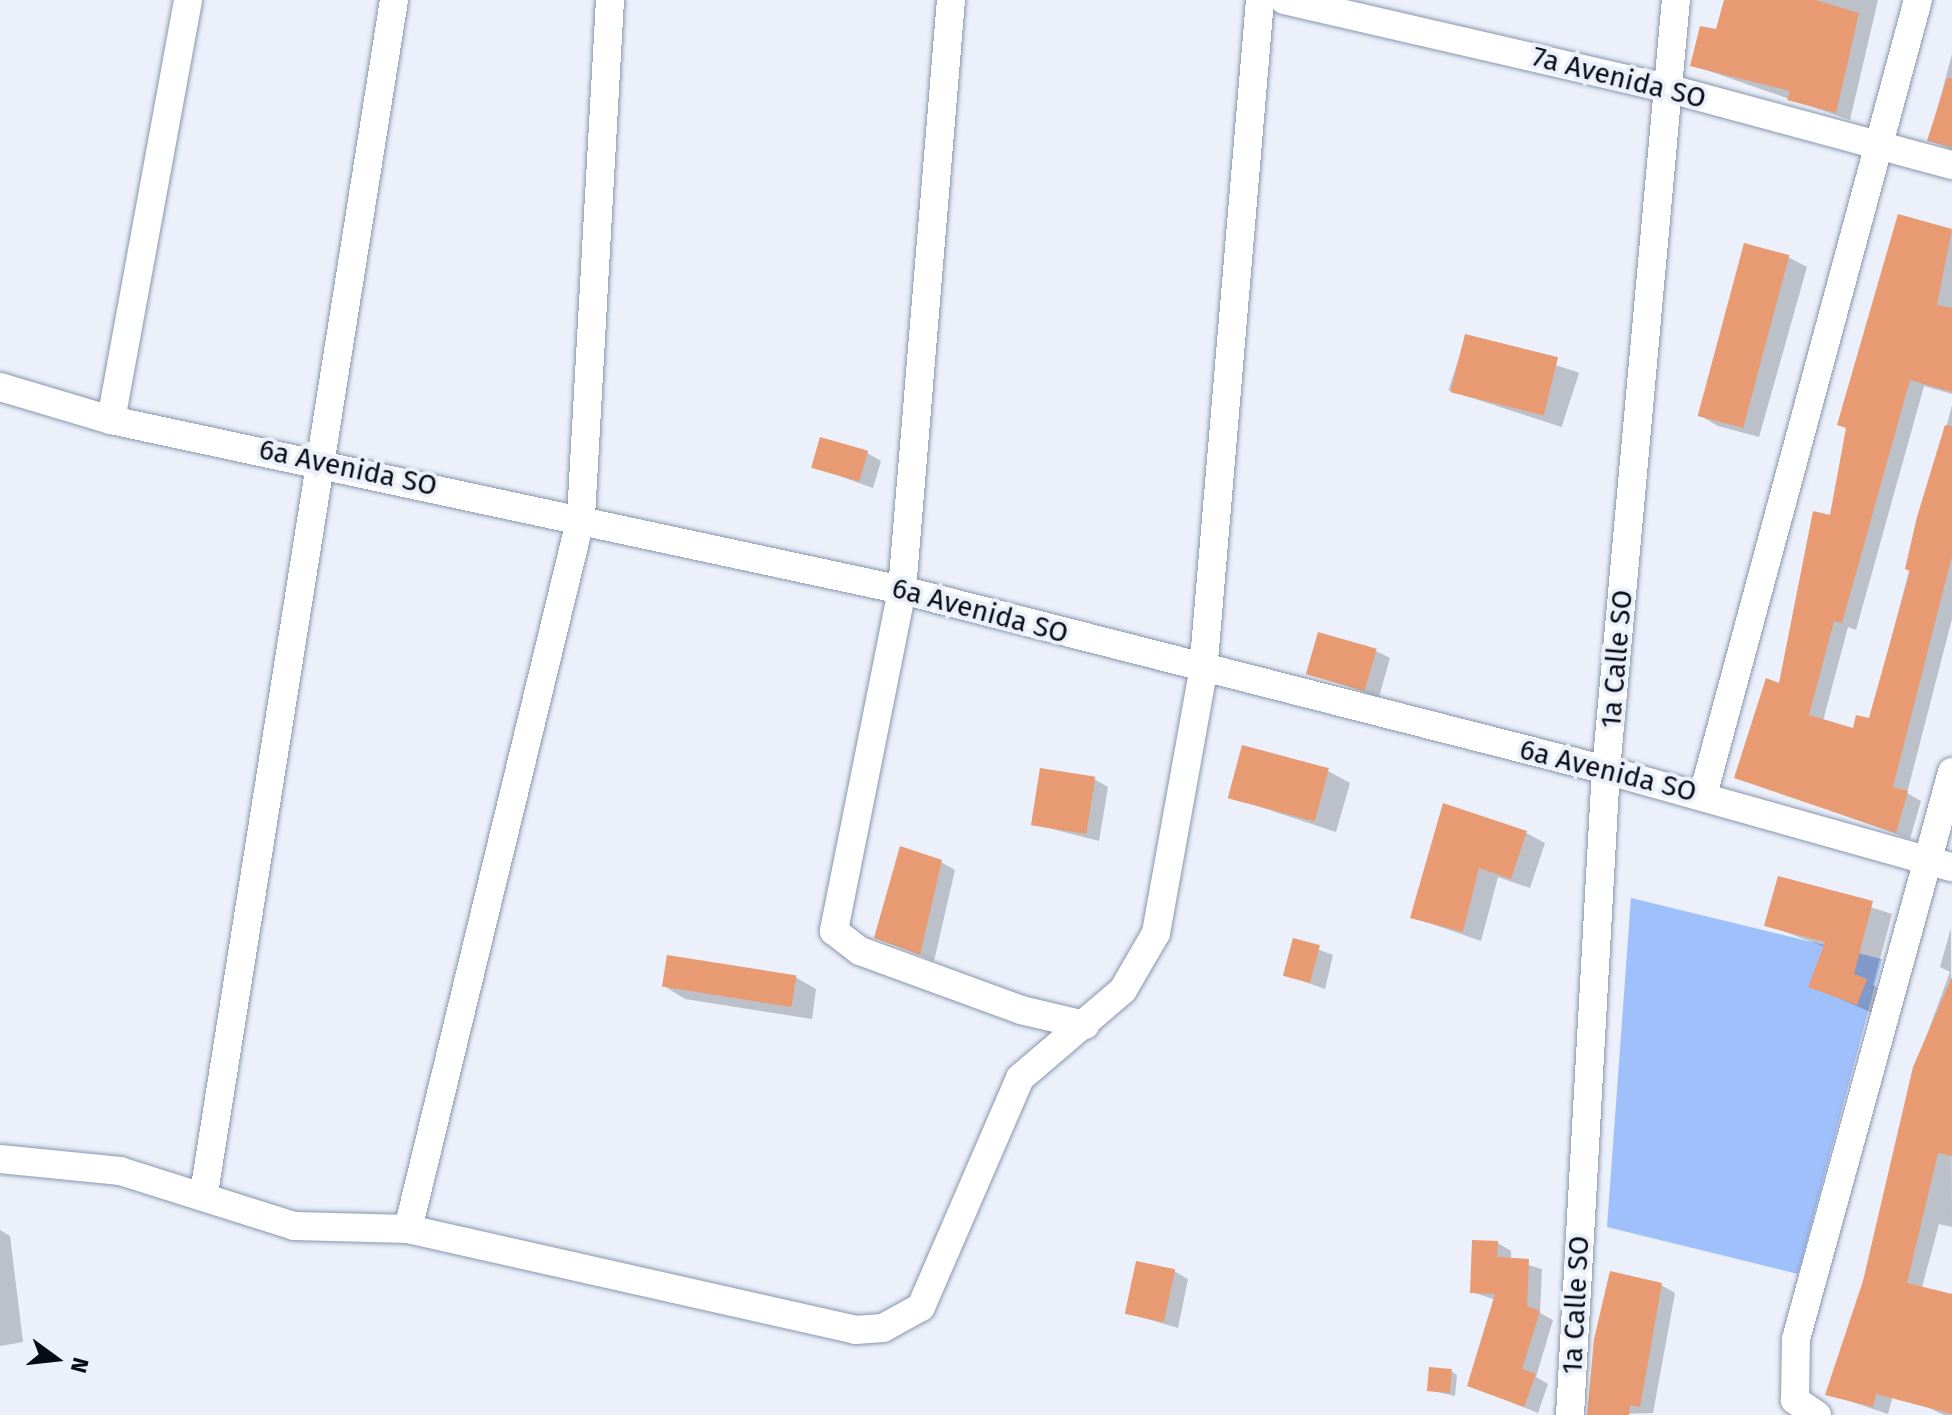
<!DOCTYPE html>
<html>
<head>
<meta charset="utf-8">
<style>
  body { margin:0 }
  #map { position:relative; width:1952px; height:1415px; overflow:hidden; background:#ebf0fa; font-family:"Fira Sans",sans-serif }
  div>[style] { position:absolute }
  .green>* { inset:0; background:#a0c0fb }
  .shadow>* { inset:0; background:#0003; transform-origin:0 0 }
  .building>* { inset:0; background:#e89b72; transform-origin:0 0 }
  .roads { filter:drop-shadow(0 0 2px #8a96ad) drop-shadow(0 0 2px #8a96ad) }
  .minor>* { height:28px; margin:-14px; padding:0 14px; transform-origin:14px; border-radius:14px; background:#fff }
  span { translate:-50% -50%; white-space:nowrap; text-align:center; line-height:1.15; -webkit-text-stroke:8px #ebf0fa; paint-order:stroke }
  .street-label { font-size:28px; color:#080b13 }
  .north { position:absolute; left:16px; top:1319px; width:80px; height:80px; -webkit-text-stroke:6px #ebf0fa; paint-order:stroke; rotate:105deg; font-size:22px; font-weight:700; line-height:32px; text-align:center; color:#080b13 }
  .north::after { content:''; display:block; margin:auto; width:28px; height:36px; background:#080b13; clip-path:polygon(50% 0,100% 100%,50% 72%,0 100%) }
</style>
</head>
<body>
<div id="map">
  <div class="green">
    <div style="clip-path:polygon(1631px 898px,1882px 959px,1798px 1274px,1607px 1227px)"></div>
  </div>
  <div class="shadow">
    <div style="clip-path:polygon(1725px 0,1878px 0,1850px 120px,1692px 65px,1717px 32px)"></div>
    <div style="clip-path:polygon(1952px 54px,1952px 150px,1929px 140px)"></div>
    <div style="clip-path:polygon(1899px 216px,1952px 231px,1952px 394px,1924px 386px,1856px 630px,1848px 627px,1823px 721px,1854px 731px,1870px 721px,1952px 405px,1952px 619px,1907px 793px,1921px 801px,1910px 839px,1736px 777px,1780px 685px,1831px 518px)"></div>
    <div style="clip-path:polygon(1788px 257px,1807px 267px,1759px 437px,1718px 426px,1699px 415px)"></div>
    <div style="left:1466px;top:336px;width:119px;height:57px;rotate:18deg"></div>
    <div style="clip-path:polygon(867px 453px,881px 461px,873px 488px,814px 467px)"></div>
    <div style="clip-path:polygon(1376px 651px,1390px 658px,1379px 697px,1308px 673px)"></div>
    <div style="clip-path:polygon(1328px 771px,1350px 783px,1336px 832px,1230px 797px)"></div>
    <div style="clip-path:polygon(1094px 779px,1108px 787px,1099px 841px,1033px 824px)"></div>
    <div style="clip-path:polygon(1526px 833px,1545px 843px,1530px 888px,1498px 877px,1481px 941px,1412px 917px)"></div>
    <div style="clip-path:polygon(941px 862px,955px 870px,934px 961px,876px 937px)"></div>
    <div style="clip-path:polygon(1779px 878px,1892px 914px,1873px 985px,1885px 992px,1877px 1015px,1811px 986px,1825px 947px,1767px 925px)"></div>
    <div style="clip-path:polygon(1951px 928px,1952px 1227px,1939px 1224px,1888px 1414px,1828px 1394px,1865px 1281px,1915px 1067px,1950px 972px,1940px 967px)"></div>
    <div style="clip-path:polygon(1295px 941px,1333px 955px,1325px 989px,1286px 975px)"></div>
    <div style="clip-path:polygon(795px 977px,816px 989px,812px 1019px,685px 999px,664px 986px)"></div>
    <div style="clip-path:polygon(0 1230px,10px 1236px,23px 1342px,0 1346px)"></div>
    <div style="clip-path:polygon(1498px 1243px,1511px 1251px,1511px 1260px,1542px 1269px,1540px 1313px,1553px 1320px,1536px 1377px,1548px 1384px,1538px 1413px,1469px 1385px,1496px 1300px,1472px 1292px)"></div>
    <div style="clip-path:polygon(1174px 1271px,1188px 1279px,1178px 1328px,1127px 1313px)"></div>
    <div style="clip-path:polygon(1661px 1285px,1675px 1293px,1653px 1413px,1589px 1415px)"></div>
    <div style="clip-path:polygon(1952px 1292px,1952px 1415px,1944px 1415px,1923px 1405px)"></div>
    <div style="clip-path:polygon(1451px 1371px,1457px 1375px,1455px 1396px,1428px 1390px)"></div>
  </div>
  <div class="building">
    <div style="clip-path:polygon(1724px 0,1815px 0,1859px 13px,1836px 113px,1787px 100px,1790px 91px,1690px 66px,1700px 26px,1716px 29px)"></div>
    <div style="clip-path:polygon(1947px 78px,1952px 78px,1952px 147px,1927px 141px)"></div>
    <div style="clip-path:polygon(1898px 214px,1952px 229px,1937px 305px,1952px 308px,1952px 392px,1910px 380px,1842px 623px,1834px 621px,1809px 715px,1853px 728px,1856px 715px,1869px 718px,1910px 571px,1905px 569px,1917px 517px,1945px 425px,1952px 426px,1952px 556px,1893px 787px,1908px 791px,1896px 833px,1734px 778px,1766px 678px,1779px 683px,1813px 511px,1830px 515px,1846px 428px,1837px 425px)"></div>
    <div style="left:1744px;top:243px;width:47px;height:179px;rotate:15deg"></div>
    <div style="left:1465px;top:334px;width:96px;height:60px;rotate:14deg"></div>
    <div style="left:820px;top:437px;width:50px;height:32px;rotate:16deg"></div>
    <div style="left:1318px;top:632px;width:61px;height:44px;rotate:16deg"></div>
    <div style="left:1242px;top:745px;width:90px;height:55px;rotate:15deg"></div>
    <div style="left:1040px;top:768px;width:56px;height:58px;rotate:9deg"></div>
    <div style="clip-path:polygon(1443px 803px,1527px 831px,1511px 879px,1479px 868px,1463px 932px,1410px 918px)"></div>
    <div style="clip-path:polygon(900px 846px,942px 860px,920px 955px,874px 938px)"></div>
    <div style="clip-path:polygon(1778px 876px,1873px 901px,1854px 974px,1867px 979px,1857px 1005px,1808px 987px,1825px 942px,1764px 926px)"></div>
    <div style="left:1293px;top:938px;width:28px;height:39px;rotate:15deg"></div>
    <div style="left:667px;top:955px;width:131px;height:32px;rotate:9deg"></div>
    <div style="clip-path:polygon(1952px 977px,1952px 1156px,1938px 1153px,1907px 1283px,1952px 1294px,1952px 1414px,1876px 1394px,1873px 1407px,1825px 1395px,1863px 1281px,1913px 1067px)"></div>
    <div style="clip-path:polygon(1472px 1240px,1498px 1241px,1497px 1257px,1529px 1259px,1527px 1306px,1540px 1311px,1522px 1369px,1536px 1374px,1524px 1407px,1467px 1386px,1495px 1294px,1470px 1293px)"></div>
    <div style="left:1136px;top:1261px;width:40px;height:54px;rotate:12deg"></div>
    <div style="clip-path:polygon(1610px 1271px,1662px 1283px,1640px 1407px,1630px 1405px,1629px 1415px,1587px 1415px,1594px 1339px)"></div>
    <div style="left:1429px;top:1367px;width:23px;height:24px;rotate:5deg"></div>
  </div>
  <div class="roads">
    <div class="minor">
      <div style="left:951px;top:0;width:592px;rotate:94.75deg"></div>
      <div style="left:902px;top:590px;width:348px;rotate:101.3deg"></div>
      <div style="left:834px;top:931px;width:33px;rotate:38deg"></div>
      <div style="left:860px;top:951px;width:171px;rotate:20.1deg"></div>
      <div style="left:1021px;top:1010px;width:66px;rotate:13.2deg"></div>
      <div style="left:1284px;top:0;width:396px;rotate:13deg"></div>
      <div style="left:1670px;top:89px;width:292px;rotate:15.1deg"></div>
      <div style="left:0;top:387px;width:116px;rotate:16.6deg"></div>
      <div style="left:111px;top:420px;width:809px;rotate:12.13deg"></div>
      <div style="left:902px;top:590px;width:727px;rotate:14.34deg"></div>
      <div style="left:1606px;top:770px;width:359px;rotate:15.7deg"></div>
      <div style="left:111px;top:420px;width:427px;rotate:-79.6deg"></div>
      <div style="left:1703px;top:795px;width:824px;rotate:-74.87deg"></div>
      <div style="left:0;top:1159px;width:121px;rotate:5.7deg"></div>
      <div style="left:120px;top:1171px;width:182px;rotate:17.5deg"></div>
      <div style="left:294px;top:1226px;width:114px;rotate:1.5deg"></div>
      <div style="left:408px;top:1229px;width:458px;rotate:12.7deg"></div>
      <div style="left:855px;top:1330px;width:28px;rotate:-4deg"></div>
      <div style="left:883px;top:1328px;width:43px;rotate:-28.9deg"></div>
      <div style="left:921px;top:1307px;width:249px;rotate:-66.6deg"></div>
      <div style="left:1020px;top:1078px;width:135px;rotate:-40.5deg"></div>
      <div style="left:1123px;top:990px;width:66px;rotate:-59.9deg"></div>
      <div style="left:1156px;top:933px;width:265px;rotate:-79.8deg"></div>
      <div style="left:1203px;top:672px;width:674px;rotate:-85.15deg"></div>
      <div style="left:204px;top:1193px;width:1208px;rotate:-80.95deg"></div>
      <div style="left:408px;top:1229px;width:733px;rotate:-76.34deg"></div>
      <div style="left:581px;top:517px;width:518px;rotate:-86.79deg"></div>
      <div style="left:1570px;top:1415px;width:646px;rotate:-86.81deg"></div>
      <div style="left:1606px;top:770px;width:773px;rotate:-84.81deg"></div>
      <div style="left:1817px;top:1415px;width:27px;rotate:-146deg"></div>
      <div style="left:1795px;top:1400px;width:61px;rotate:-89.1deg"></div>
      <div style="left:1796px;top:1339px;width:588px;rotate:-74.62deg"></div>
    </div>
  </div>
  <div class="street-label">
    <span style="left:1619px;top:78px;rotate:14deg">7a Avenida SO</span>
    <span style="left:348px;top:468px;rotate:12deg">6a Avenida SO</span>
    <span style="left:980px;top:611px;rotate:15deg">6a Avenida SO</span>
    <span style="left:1617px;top:659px;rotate:-85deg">1a Calle SO</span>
    <span style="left:1608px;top:771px;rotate:14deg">6a Avenida SO</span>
    <span style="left:1576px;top:1305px;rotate:-87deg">1a Calle SO</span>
  </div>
  <div class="north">N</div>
</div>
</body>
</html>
